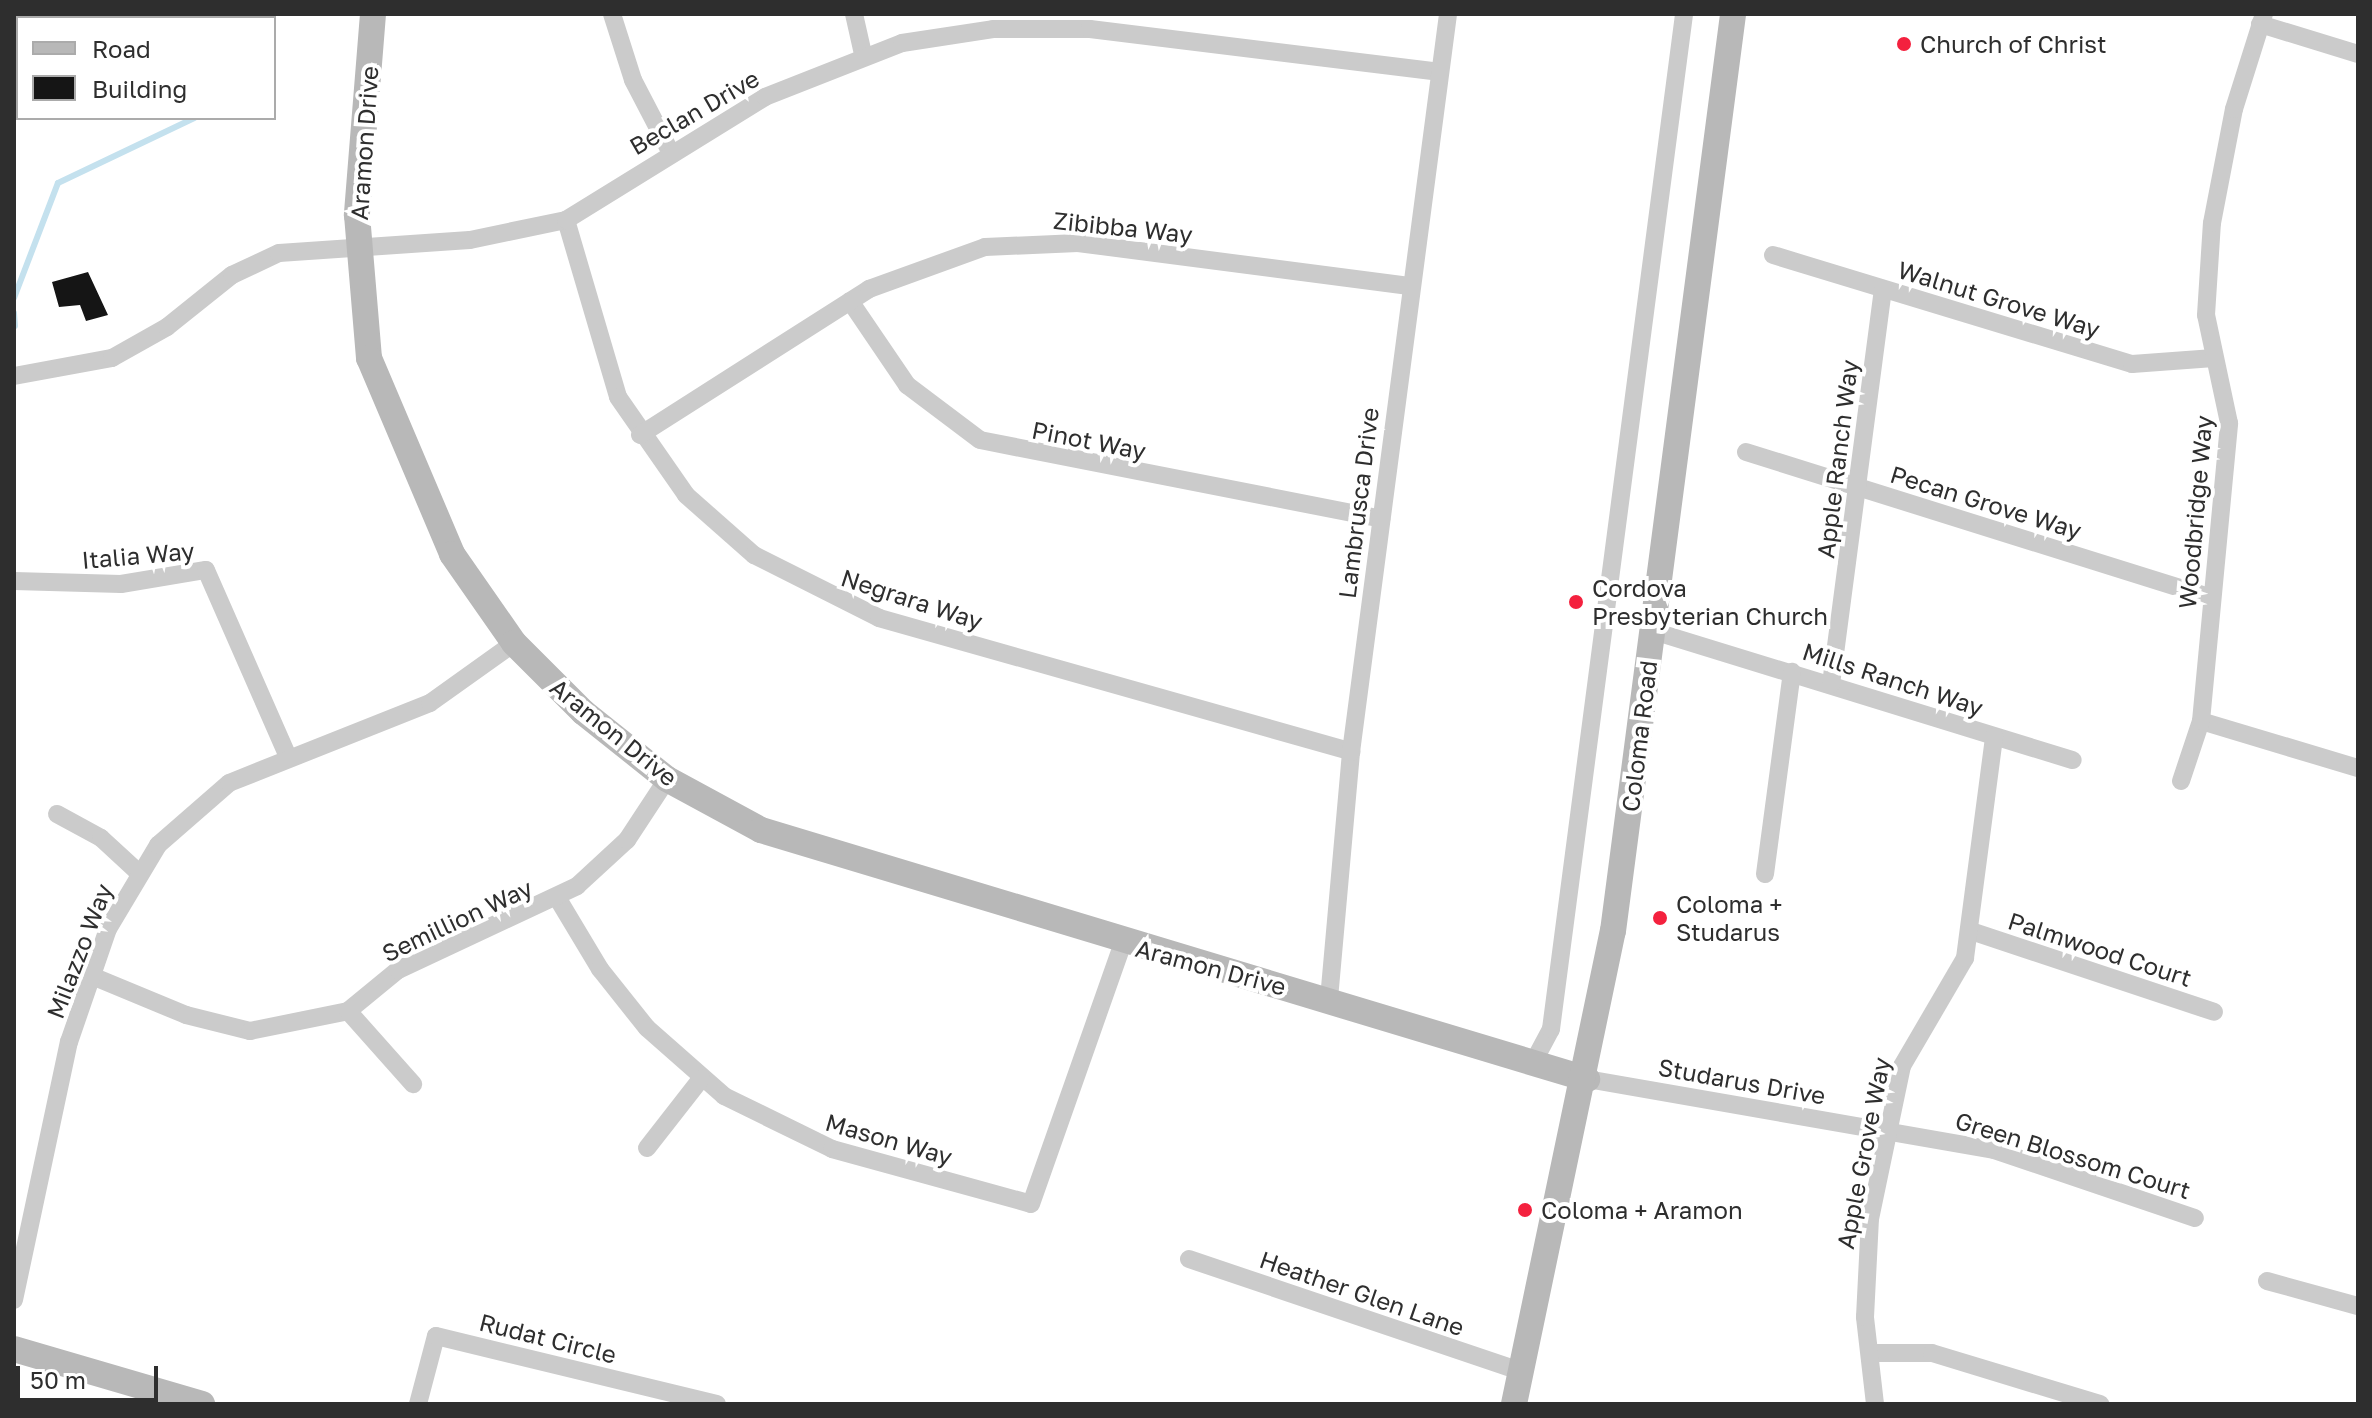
<!DOCTYPE html>
<html>
<head>
<meta charset="utf-8">
<style>
  body { margin:0 }
  #map { position:relative; width:2372px; height:1418px; overflow:hidden; background:#fff; font-family:"Golos Text",sans-serif }
  div>[style] { position:absolute }
  .green>* { inset:0; background:#e5edda }
  .stream>* { height:6px; margin:-3px; padding:0 3px; transform-origin:3px; border-radius:3px; background:#c4e1ee }
  .building>* { inset:0; background:#151515 }
  .street>* { height:18px; margin:-9px; padding:0 9px; transform-origin:9px; border-radius:9px; background:#cbcbcb }
  .secondary>* { height:26px; margin:-13px; padding:0 13px; transform-origin:13px; border-radius:13px; background:#b8b8b8 }
  .dots>* { width:22px; height:22px; translate:-50% -50%; box-sizing:border-box; border:4px solid #fff; border-radius:50% }
  span { translate:-50% -50%; white-space:nowrap; text-align:center; line-height:1.15; -webkit-text-stroke:8px #fff; paint-order:stroke }
  .poi-label { font-size:24px; color:#2e2e2e }
  .left { translate:0 -50%; text-align:left }
  .street-label { font-size:24px; color:#2e2e2e }
  .frame { position:absolute; inset:0; border:16px solid #2e2e2e; pointer-events:none }
  .legend { position:absolute; left:16px; top:16px; width:260px; height:104px; box-sizing:border-box; background:#fff; border:2px solid #ababab; margin:0; padding:10px 14px; list-style:none; font-size:24px; color:#2e2e2e }
  .legend li { display:flex; align-items:center; gap:16px; height:40px }
  .legend b { width:40px; border:2px solid #ababab }
  .scale { position:absolute; left:16px; top:1366px; width:142px; height:36px; box-sizing:border-box; border:4px solid #2e2e2e; border-top:0; padding-left:10px; font-size:24px; line-height:28px; white-space:nowrap; color:#2e2e2e; -webkit-text-stroke:6px #fff; paint-order:stroke }
</style>
</head>
<body>
<div id="map">
  <div class="green">
    <div style="clip-path:polygon(78px 14px,199px 14px,79px 18px)"></div>
  </div>
  <div class="stream">
    <div style="left:218px;top:18px;width:4px;rotate:-90deg"></div>
    <div style="left:14px;top:298px;width:123px;rotate:-69.1deg"></div>
    <div style="left:58px;top:183px;width:151px;rotate:-25.5deg"></div>
    <div style="left:14px;top:313px;width:13px;rotate:86deg"></div>
  </div>
  <div class="building">
    <div style="clip-path:polygon(88px 272px,108px 315px,86px 321px,80px 305px,59px 307px,52px 282px)"></div>
  </div>
  <div class="street">
    <div style="left:612px;top:14px;width:69px;rotate:72.3deg"></div>
    <div style="left:633px;top:80px;width:82px;rotate:62.5deg"></div>
    <div style="left:854px;top:14px;width:41px;rotate:77.3deg"></div>
    <div style="left:2260px;top:24px;width:102px;rotate:17deg"></div>
    <div style="left:566px;top:220px;width:184px;rotate:73.6deg"></div>
    <div style="left:618px;top:397px;width:119px;rotate:55.2deg"></div>
    <div style="left:686px;top:495px;width:91px;rotate:41.4deg"></div>
    <div style="left:754px;top:555px;width:140px;rotate:26.7deg"></div>
    <div style="left:879px;top:618px;width:491px;rotate:15.8deg"></div>
    <div style="left:1773px;top:255px;width:375px;rotate:16.9deg"></div>
    <div style="left:2132px;top:364px;width:82px;rotate:-4.2deg"></div>
    <div style="left:850px;top:301px;width:102px;rotate:55.8deg"></div>
    <div style="left:907px;top:385px;width:91px;rotate:37deg"></div>
    <div style="left:980px;top:440px;width:409px;rotate:11.1deg"></div>
    <div style="left:14px;top:376px;width:100px;rotate:-10.4deg"></div>
    <div style="left:112px;top:358px;width:63px;rotate:-29.4deg"></div>
    <div style="left:167px;top:327px;width:83px;rotate:-38.7deg"></div>
    <div style="left:232px;top:275px;width:52px;rotate:-25.1deg"></div>
    <div style="left:279px;top:253px;width:191px;rotate:-3.9deg"></div>
    <div style="left:470px;top:240px;width:98px;rotate:-11.8deg"></div>
    <div style="left:566px;top:220px;width:234px;rotate:-31.7deg"></div>
    <div style="left:765px;top:97px;width:147px;rotate:-21.5deg"></div>
    <div style="left:902px;top:43px;width:92px;rotate:-8.7deg"></div>
    <div style="left:993px;top:29px;width:97px"></div>
    <div style="left:1090px;top:29px;width:351px;rotate:7deg"></div>
    <div style="left:640px;top:435px;width:272px;rotate:-32.5deg"></div>
    <div style="left:869px;top:289px;width:123px;rotate:-19.9deg"></div>
    <div style="left:985px;top:247px;width:93px;rotate:-2.5deg"></div>
    <div style="left:1078px;top:243px;width:336px;rotate:7.4deg"></div>
    <div style="left:1746px;top:452px;width:488px;rotate:17.4deg"></div>
    <div style="left:14px;top:581px;width:107px;rotate:1.6deg"></div>
    <div style="left:121px;top:584px;width:86px;rotate:-9.4deg"></div>
    <div style="left:206px;top:570px;width:206px;rotate:66.3deg"></div>
    <div style="left:1653px;top:631px;width:439px;rotate:17.1deg"></div>
    <div style="left:1831px;top:684px;width:398px;rotate:-82.5deg"></div>
    <div style="left:2201px;top:721px;width:164px;rotate:16.7deg"></div>
    <div style="left:2181px;top:781px;width:63px;rotate:-71.6deg"></div>
    <div style="left:2201px;top:721px;width:299px;rotate:-84.6deg"></div>
    <div style="left:2229px;top:423px;width:110px;rotate:-102deg"></div>
    <div style="left:2206px;top:315px;width:92px;rotate:-86.3deg"></div>
    <div style="left:2212px;top:223px;width:116px;rotate:-79.1deg"></div>
    <div style="left:2234px;top:109px;width:100px;rotate:-72.5deg"></div>
    <div style="left:57px;top:814px;width:50px;rotate:28.6deg"></div>
    <div style="left:101px;top:838px;width:50px;rotate:42.6deg"></div>
    <div style="left:1765px;top:874px;width:204px;rotate:-82.4deg"></div>
    <div style="left:558px;top:899px;width:82px;rotate:59deg"></div>
    <div style="left:600px;top:969px;width:75px;rotate:51.5deg"></div>
    <div style="left:647px;top:1028px;width:103px;rotate:41.4deg"></div>
    <div style="left:724px;top:1096px;width:120px;rotate:26.1deg"></div>
    <div style="left:832px;top:1149px;width:206px;rotate:15.4deg"></div>
    <div style="left:1031px;top:1204px;width:277px;rotate:-70.6deg"></div>
    <div style="left:1971px;top:931px;width:256px;rotate:18.4deg"></div>
    <div style="left:92px;top:976px;width:102px;rotate:22.5deg"></div>
    <div style="left:186px;top:1015px;width:66px;rotate:14deg"></div>
    <div style="left:250px;top:1031px;width:100px;rotate:-11.5deg"></div>
    <div style="left:348px;top:1011px;width:65px;rotate:-39.4deg"></div>
    <div style="left:398px;top:970px;width:198px;rotate:-25.1deg"></div>
    <div style="left:577px;top:886px;width:68px;rotate:-42.6deg"></div>
    <div style="left:627px;top:840px;width:73px;rotate:-56.7deg"></div>
    <div style="left:1329px;top:999px;width:248px;rotate:-84.9deg"></div>
    <div style="left:1351px;top:752px;width:744px;rotate:-82.51deg"></div>
    <div style="left:348px;top:1011px;width:98px;rotate:48.3deg"></div>
    <div style="left:1534px;top:1061px;width:36px;rotate:-62deg"></div>
    <div style="left:1551px;top:1029px;width:1024px;rotate:-82.53deg"></div>
    <div style="left:1587px;top:1079px;width:413px;rotate:9.9deg"></div>
    <div style="left:1994px;top:1150px;width:212px;rotate:18.7deg"></div>
    <div style="left:647px;top:1148px;width:88px;rotate:-52deg"></div>
    <div style="left:1189px;top:1259px;width:349px;rotate:18.7deg"></div>
    <div style="left:2267px;top:1281px;width:94px;rotate:15.4deg"></div>
    <div style="left:14px;top:1300px;width:264px;rotate:-78deg"></div>
    <div style="left:69px;top:1042px;width:120px;rotate:-71deg"></div>
    <div style="left:108px;top:929px;width:98px;rotate:-59.2deg"></div>
    <div style="left:158px;top:845px;width:94px;rotate:-41.1deg"></div>
    <div style="left:229px;top:783px;width:216px;rotate:-21.7deg"></div>
    <div style="left:430px;top:703px;width:103px;rotate:-35.5deg"></div>
    <div style="left:1874px;top:1353px;width:58px"></div>
    <div style="left:1932px;top:1353px;width:176px;rotate:16.9deg"></div>
    <div style="left:418px;top:1404px;width:70px;rotate:-75.2deg"></div>
    <div style="left:436px;top:1336px;width:289px;rotate:13.6deg"></div>
    <div style="left:1875px;top:1404px;width:88px;rotate:-96.6deg"></div>
    <div style="left:1865px;top:1317px;width:98px;rotate:-87.1deg"></div>
    <div style="left:1870px;top:1219px;width:156px;rotate:-78.2deg"></div>
    <div style="left:1902px;top:1066px;width:125px;rotate:-59.7deg"></div>
    <div style="left:1965px;top:958px;width:223px;rotate:-82.5deg"></div>
  </div>
  <div class="secondary">
    <div style="left:373px;top:14px;width:202px;rotate:94.6deg"></div>
    <div style="left:357px;top:215px;width:144px;rotate:85.2deg"></div>
    <div style="left:369px;top:358px;width:213px;rotate:67deg"></div>
    <div style="left:452px;top:554px;width:108px;rotate:55.1deg"></div>
    <div style="left:514px;top:643px;width:98px;rotate:45deg"></div>
    <div style="left:583px;top:712px;width:107px;rotate:38.6deg"></div>
    <div style="left:667px;top:779px;width:107px;rotate:28.5deg"></div>
    <div style="left:761px;top:830px;width:863px;rotate:16.78deg"></div>
    <div style="left:14px;top:1349px;width:196px;rotate:16.3deg"></div>
    <div style="left:1514px;top:1404px;width:483px;rotate:-78.2deg"></div>
    <div style="left:1613px;top:931px;width:925px;rotate:-82.54deg"></div>
  </div>
  <div class="dots">
    <div style="left:1904px;top:44px;background:#f4213e"></div>
    <div style="left:1576px;top:602px;background:#f4213e"></div>
    <div style="left:1660px;top:918px;background:#f4213e"></div>
    <div style="left:1525px;top:1210px;background:#f4213e"></div>
  </div>
  <div class="poi-label">
    <span class="left" style="left:1920px;top:44px">Church of Christ</span>
    <span class="left" style="left:1592px;top:602px">Cordova<br>Presbyterian Church</span>
    <span class="left" style="left:1676px;top:918px">Coloma +<br>Studarus</span>
    <span class="left" style="left:1541px;top:1210px">Coloma + Aramon</span>
  </div>
  <div class="street-label">
    <span style="left:694px;top:112px;rotate:-30deg">Beclan Drive</span>
    <span style="left:364px;top:143px;rotate:-86deg">Aramon Drive</span>
    <span style="left:1123px;top:227px;rotate:6deg">Zibibba Way</span>
    <span style="left:1999px;top:299px;rotate:17deg">Walnut Grove Way</span>
    <span style="left:1089px;top:440px;rotate:11deg">Pinot Way</span>
    <span style="left:1837px;top:459px;rotate:-83deg">Apple Ranch Way</span>
    <span style="left:1986px;top:502px;rotate:17deg">Pecan Grove Way</span>
    <span style="left:1358px;top:503px;rotate:-83deg">Lambrusca Drive</span>
    <span style="left:2195px;top:512px;rotate:-85deg">Woodbridge Way</span>
    <span style="left:138px;top:555px;rotate:-5deg">Italia Way</span>
    <span style="left:912px;top:599px;rotate:18deg">Negrara Way</span>
    <span style="left:1893px;top:679px;rotate:18deg">Mills Ranch Way</span>
    <span style="left:614px;top:732px;rotate:39deg">Aramon Drive</span>
    <span style="left:1639px;top:736px;rotate:-83deg">Coloma Road</span>
    <span style="left:457px;top:920px;rotate:-25deg">Semillion Way</span>
    <span style="left:2100px;top:949px;rotate:18deg">Palmwood Court</span>
    <span style="left:79px;top:951px;rotate:-69deg">Milazzo Way</span>
    <span style="left:1211px;top:967px;rotate:15deg">Aramon Drive</span>
    <span style="left:1742px;top:1081px;rotate:10deg">Studarus Drive</span>
    <span style="left:889px;top:1139px;rotate:16deg">Mason Way</span>
    <span style="left:1863px;top:1153px;rotate:-79deg">Apple Grove Way</span>
    <span style="left:2073px;top:1155px;rotate:17deg">Green Blossom Court</span>
    <span style="left:1362px;top:1293px;rotate:19deg">Heather Glen Lane</span>
    <span style="left:548px;top:1338px;rotate:14deg">Rudat Circle</span>
  </div>
  <div class="frame"></div>
  <ul class="legend">
  <li><b style="height:10px;background:#b8b8b8"></b>Road</li>
  <li><b style="height:22px;background:#151515"></b>Building</li>
  </ul>
  <div class="scale">50 m</div>
</div>
</body>
</html>
